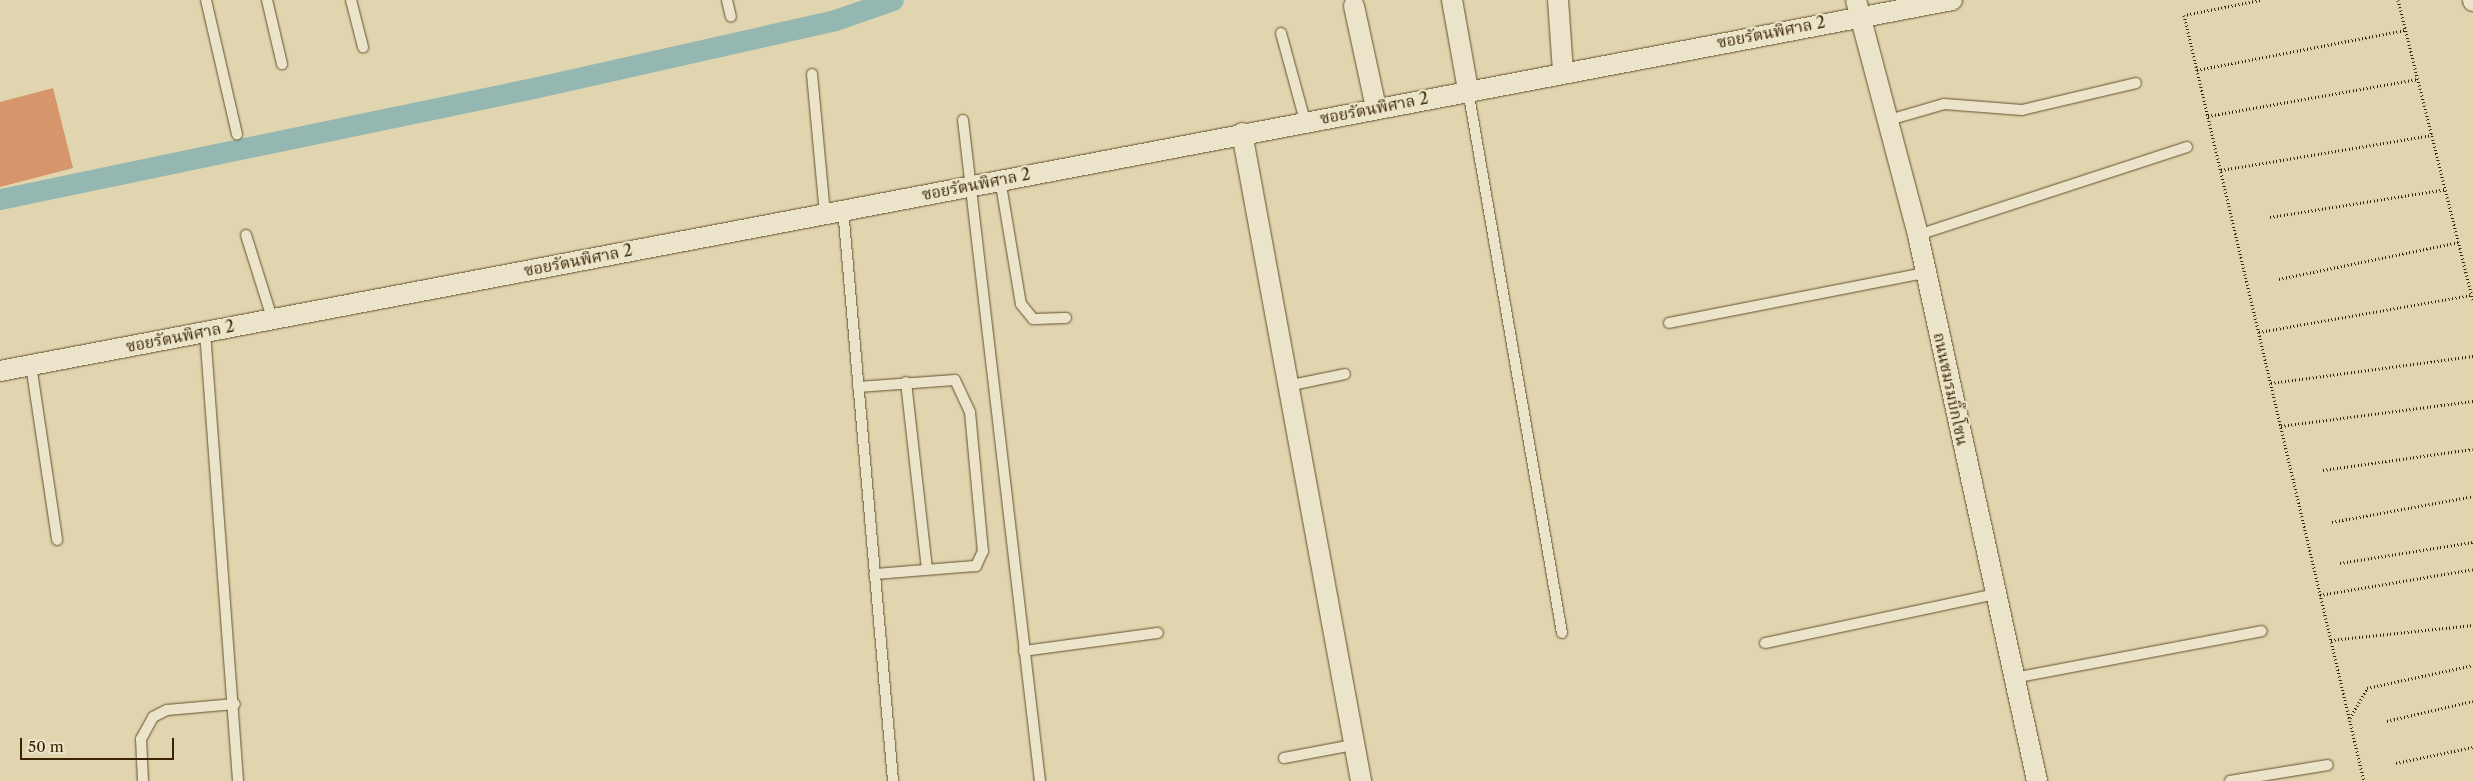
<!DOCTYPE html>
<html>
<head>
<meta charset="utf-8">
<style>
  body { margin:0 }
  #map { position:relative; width:2473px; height:781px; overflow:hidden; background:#e0d5ae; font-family:"Libre Caslon Text","Noto Serif Thai",serif }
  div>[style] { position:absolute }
  .canal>* { height:21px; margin:-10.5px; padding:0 10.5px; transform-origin:10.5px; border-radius:10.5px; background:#95b7b2 }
  .building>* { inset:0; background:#d6956a }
  .path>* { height:3px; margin-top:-1.5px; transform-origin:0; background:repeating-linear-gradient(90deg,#3a2301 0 1px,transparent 0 3.5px) }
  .roads { filter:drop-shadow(0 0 1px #64502c) drop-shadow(0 0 1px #64502c) }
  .service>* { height:10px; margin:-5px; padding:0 5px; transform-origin:5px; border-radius:5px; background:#ebe4ca }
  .minor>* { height:20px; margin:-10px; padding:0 10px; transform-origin:10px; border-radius:10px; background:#ebe4ca }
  span { translate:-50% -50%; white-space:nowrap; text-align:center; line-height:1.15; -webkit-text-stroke:4.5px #ebe4ca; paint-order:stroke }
  .street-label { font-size:16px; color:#3a2301 }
  .scale { position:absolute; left:20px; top:738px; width:154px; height:22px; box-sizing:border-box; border:2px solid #3a2301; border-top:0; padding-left:6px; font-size:15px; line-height:18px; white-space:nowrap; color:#3a2301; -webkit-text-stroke:4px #ebe4ca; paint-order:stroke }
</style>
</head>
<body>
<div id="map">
  <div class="canal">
    <div style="left:0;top:199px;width:550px;rotate:-11.76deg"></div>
    <div style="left:538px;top:87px;width:304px;rotate:-12.7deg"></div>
    <div style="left:835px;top:20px;width:61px;rotate:-19deg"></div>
  </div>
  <div class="building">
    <div style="clip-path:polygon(53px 88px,73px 168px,0 187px,0 102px)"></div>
  </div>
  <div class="path">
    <div style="left:2260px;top:0;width:77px;rotate:168.8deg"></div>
    <div style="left:2184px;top:15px;width:787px;rotate:76.78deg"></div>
    <div style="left:2398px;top:0;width:309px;rotate:76deg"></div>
    <div style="left:2197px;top:70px;width:212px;rotate:-10.9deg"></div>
    <div style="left:2208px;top:116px;width:213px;rotate:-10deg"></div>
    <div style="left:2221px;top:170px;width:214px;rotate:-9.4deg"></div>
    <div style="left:2270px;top:217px;width:178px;rotate:-9deg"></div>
    <div style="left:2279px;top:279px;width:184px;rotate:-11.6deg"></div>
    <div style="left:2259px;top:332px;width:216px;rotate:-9.9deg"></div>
    <div style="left:2271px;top:383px;width:204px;rotate:-7.6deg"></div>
    <div style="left:2281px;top:426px;width:194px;rotate:-7.4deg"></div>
    <div style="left:2323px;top:470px;width:151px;rotate:-8deg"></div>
    <div style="left:2332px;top:522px;width:143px;rotate:-10.4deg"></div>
    <div style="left:2340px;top:563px;width:135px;rotate:-9deg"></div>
    <div style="left:2320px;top:595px;width:155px;rotate:-9.6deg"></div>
    <div style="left:2331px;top:640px;width:143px;rotate:-6deg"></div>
    <div style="left:2350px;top:718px;width:34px;rotate:-60deg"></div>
    <div style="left:2367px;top:688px;width:108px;rotate:-12.2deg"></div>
    <div style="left:2387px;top:721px;width:88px;rotate:-13.1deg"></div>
    <div style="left:2396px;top:763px;width:79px;rotate:-11.7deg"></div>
  </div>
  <div class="roads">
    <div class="service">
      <div style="left:206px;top:0;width:138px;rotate:77deg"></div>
      <div style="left:267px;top:0;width:66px;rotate:76.8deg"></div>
      <div style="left:351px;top:0;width:49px;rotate:75.7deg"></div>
      <div style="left:727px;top:0;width:17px;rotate:77deg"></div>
      <div style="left:1281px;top:33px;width:91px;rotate:74.7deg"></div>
      <div style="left:812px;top:74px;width:140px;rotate:84.7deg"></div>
      <div style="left:1468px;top:90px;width:551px;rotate:80.18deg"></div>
      <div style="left:963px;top:120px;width:665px;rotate:83.36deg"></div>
      <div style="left:1889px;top:120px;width:57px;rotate:-16.2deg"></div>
      <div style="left:1944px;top:104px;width:78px;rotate:4.4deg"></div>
      <div style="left:2022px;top:110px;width:117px;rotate:-13.3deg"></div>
      <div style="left:1000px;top:179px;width:127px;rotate:80.5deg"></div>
      <div style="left:1021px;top:304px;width:19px;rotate:51deg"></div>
      <div style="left:1033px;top:319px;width:33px;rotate:-2deg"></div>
      <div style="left:843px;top:209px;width:574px;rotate:85deg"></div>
      <div style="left:246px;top:235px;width:87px;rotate:72.6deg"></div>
      <div style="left:1918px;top:235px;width:283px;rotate:-18.1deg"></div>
      <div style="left:1669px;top:323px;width:261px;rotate:-11.1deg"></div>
      <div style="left:205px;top:331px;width:451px;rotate:85.8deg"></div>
      <div style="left:31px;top:365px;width:177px;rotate:81.5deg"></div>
      <div style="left:906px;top:382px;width:187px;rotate:83.6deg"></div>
      <div style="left:1287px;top:386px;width:59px;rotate:-11.7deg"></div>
      <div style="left:858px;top:387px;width:97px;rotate:-4.1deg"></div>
      <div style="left:955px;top:380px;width:35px;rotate:65deg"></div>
      <div style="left:970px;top:412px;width:140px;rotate:84.7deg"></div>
      <div style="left:983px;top:551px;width:17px;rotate:115deg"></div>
      <div style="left:976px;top:566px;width:102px;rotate:175.5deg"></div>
      <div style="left:1765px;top:643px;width:235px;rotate:-12deg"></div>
      <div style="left:1024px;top:651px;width:135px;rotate:-7.7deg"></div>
      <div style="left:2014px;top:678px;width:252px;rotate:-10.7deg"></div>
      <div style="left:1284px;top:758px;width:70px;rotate:-10.7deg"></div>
      <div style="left:143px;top:781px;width:42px;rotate:-92.7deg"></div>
      <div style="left:141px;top:739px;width:25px;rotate:-61deg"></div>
      <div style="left:153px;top:717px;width:16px;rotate:-27deg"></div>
      <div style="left:167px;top:710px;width:68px;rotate:-5deg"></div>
      <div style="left:2230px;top:781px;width:99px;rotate:-9.3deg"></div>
    </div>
    <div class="minor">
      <div style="left:1452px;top:0;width:91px;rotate:79.9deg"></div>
      <div style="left:1558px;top:0;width:72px;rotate:86deg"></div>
      <div style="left:1856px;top:0;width:243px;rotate:75.2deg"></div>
      <div style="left:1918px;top:235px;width:559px;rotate:77.7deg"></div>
      <div style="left:2473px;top:0;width:1px;rotate:90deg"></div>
      <div style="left:1354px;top:6px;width:104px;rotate:77.8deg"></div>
      <div style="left:1242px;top:133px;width:659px;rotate:79.59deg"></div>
      <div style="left:0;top:371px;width:1987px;rotate:-10.76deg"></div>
    </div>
  </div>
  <div class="street-label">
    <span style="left:1771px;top:32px;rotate:-11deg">ซอยรัตนพิศาล 2</span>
    <span style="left:1374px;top:108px;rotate:-11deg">ซอยรัตนพิศาล 2</span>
    <span style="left:976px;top:184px;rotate:-11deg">ซอยรัตนพิศาล 2</span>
    <span style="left:578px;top:260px;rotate:-11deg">ซอยรัตนพิศาล 2</span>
    <span style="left:180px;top:336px;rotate:-11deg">ซอยรัตนพิศาล 2</span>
    <span style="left:1951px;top:389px;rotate:78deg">ถนนชมรมบิ๊กโซน</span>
  </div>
  <div class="scale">50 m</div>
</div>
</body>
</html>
